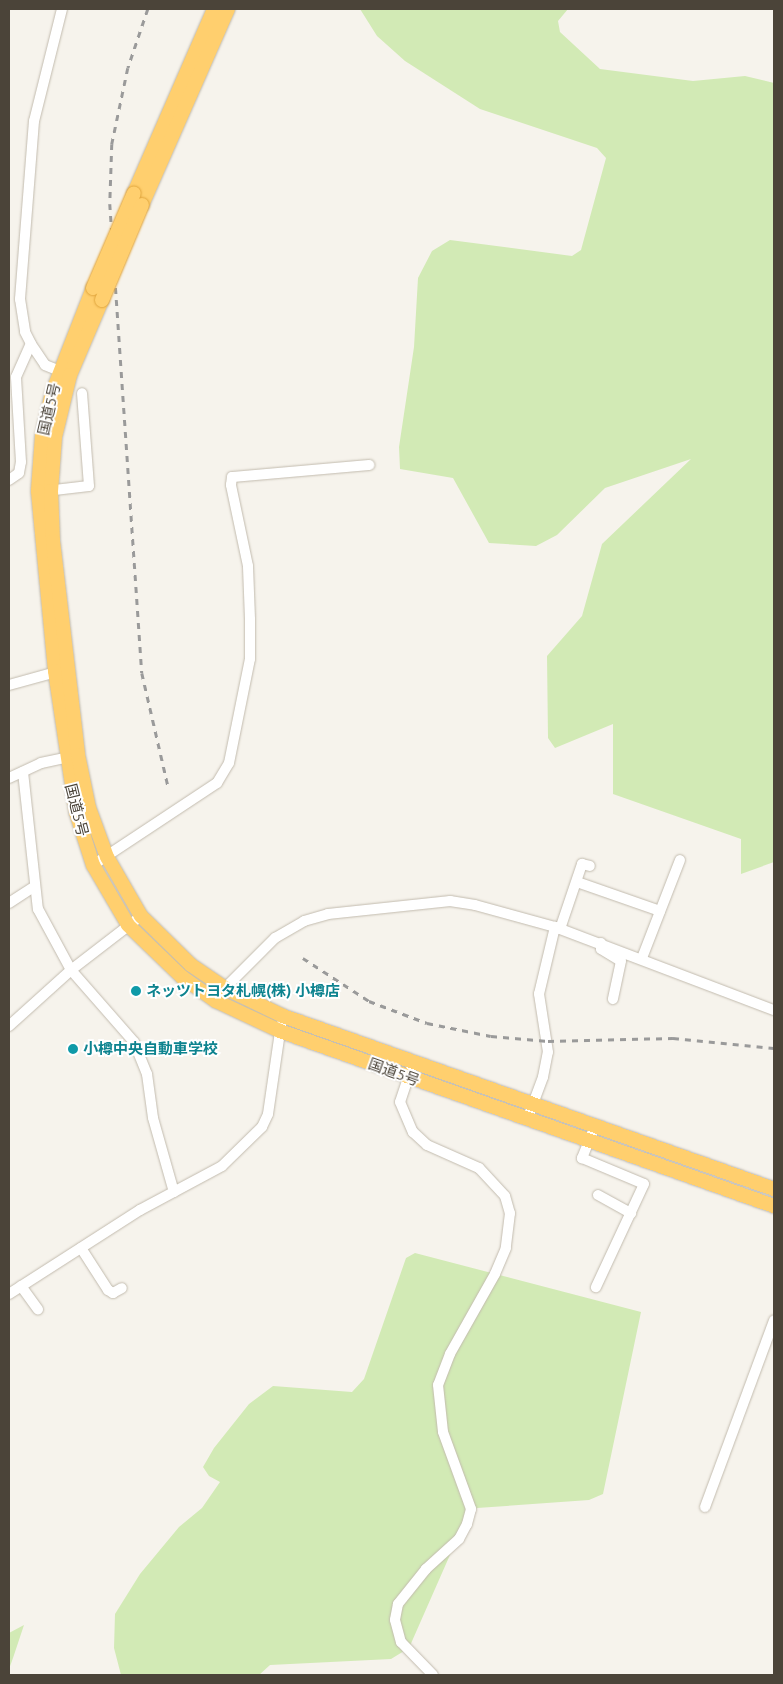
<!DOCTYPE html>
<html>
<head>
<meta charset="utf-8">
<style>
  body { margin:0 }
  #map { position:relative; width:783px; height:1684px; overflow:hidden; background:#f6f3ec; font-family:Ubuntu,"Noto Sans JP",sans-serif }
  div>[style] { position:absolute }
  .green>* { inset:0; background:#d2eab5 }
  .roads { filter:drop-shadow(0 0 1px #c2bbae) drop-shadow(0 0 1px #c2bbae) }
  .minor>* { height:10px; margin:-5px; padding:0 5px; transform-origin:5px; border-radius:5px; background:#fff }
  .highway>* { height:14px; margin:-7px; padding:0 7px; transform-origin:7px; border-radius:7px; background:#ffcf6e }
  .rail>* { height:2.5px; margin-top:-1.25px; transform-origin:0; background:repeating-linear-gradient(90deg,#9a9a9a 0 6px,transparent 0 12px) }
  .bridges { filter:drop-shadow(0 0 1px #e0a43c) drop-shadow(0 0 1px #e0a43c) }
  .highway-bridge>* { height:14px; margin:-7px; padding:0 7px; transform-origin:7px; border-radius:7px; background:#ffcf6e }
  .dots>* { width:14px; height:14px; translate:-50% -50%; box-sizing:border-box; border:2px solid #fff; border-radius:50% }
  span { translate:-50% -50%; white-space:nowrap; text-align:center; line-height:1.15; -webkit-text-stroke:4px #fff; paint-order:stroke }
  .street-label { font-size:15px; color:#4b4439 }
  .culture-label { font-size:15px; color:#0d838f; font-weight:700 }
  .left { translate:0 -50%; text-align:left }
  .frame { position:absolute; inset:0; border:10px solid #4b4439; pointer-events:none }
</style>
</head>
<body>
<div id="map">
  <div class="green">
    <div style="clip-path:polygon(360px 9px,568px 9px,558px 21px,560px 32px,600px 69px,693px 81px,745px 76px,774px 83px,774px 862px,741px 874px,741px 839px,613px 794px,613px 724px,555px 748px,548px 738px,547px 656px,582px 616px,602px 544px,691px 459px,605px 488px,557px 535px,536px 546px,489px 543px,453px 478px,400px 469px,399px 447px,414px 347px,418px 278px,432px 251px,450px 240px,572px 256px,581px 250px,606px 158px,597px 148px,480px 109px,405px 61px,377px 36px)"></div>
    <div style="clip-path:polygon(415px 1253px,641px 1312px,603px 1494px,589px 1500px,477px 1508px,468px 1514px,409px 1648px,391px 1659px,270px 1665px,259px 1675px,121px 1675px,114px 1648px,115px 1614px,140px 1574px,179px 1527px,202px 1508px,220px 1482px,209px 1476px,203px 1467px,214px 1448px,249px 1404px,273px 1386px,352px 1392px,364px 1379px,406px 1258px)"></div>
    <div style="clip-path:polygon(24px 1625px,13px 1658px,9px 1669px,9px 1633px)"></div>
  </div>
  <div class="roads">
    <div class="minor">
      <div style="left:62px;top:9px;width:115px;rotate:104deg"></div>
      <div style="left:34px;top:121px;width:179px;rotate:94.5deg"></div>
      <div style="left:20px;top:299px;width:33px;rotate:81deg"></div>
      <div style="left:25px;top:332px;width:13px;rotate:63deg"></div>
      <div style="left:31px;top:344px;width:25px;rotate:56deg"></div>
      <div style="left:45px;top:365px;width:22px;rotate:22deg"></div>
      <div style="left:9px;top:480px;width:12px;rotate:-35deg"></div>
      <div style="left:19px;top:473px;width:11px;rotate:-80deg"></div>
      <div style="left:21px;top:462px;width:85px;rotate:-93.4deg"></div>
      <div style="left:16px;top:377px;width:36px;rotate:-66deg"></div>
      <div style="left:46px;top:491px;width:43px;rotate:-6.6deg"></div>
      <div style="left:89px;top:486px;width:93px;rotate:-94.3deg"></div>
      <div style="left:9px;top:685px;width:53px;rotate:-15.4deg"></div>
      <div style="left:23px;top:772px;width:138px;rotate:83.8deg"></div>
      <div style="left:38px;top:909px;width:69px;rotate:61.6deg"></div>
      <div style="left:71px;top:970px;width:96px;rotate:48.8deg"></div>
      <div style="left:134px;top:1042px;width:35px;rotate:68deg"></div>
      <div style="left:147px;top:1074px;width:44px;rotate:82.2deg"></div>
      <div style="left:153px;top:1118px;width:77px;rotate:74.2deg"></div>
      <div style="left:9px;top:778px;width:35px;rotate:-25deg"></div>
      <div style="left:41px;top:763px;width:33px;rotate:-12deg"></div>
      <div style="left:93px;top:865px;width:149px;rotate:-33.5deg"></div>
      <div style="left:217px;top:783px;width:23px;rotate:-59deg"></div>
      <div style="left:229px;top:763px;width:106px;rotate:-78.6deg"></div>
      <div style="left:250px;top:659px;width:40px;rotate:-90deg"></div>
      <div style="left:250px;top:619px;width:53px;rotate:-92.2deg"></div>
      <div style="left:248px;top:566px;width:83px;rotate:-101.9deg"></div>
      <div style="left:231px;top:485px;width:8px;rotate:-83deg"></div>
      <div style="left:232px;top:477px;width:138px;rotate:-5deg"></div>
      <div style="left:577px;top:882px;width:88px;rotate:19.3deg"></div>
      <div style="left:9px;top:903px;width:30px;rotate:-33deg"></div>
      <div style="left:560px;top:929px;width:69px;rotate:-71.3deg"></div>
      <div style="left:582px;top:864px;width:8px;rotate:14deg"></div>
      <div style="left:601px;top:943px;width:6px;rotate:90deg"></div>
      <div style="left:601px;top:949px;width:23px;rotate:31deg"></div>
      <div style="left:621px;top:961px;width:39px;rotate:102deg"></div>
      <div style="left:642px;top:958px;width:105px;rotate:-68.8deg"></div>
      <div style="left:225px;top:988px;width:71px;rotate:-45deg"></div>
      <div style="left:275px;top:938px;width:34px;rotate:-30deg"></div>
      <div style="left:304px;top:921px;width:25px;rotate:-16deg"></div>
      <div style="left:328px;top:914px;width:123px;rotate:-6.1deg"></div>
      <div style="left:450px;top:901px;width:25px;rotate:9deg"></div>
      <div style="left:475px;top:905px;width:83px;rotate:15.4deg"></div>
      <div style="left:555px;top:927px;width:234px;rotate:20.8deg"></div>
      <div style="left:9px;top:1026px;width:84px;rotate:-42.1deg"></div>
      <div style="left:71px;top:970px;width:88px;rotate:-37.6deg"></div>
      <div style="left:413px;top:1063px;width:41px;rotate:108.4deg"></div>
      <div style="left:400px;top:1102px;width:33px;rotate:67deg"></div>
      <div style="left:413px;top:1132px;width:19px;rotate:43deg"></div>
      <div style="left:427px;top:1145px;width:57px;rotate:23.9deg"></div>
      <div style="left:479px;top:1168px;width:38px;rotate:47deg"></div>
      <div style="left:505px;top:1196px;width:18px;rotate:74deg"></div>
      <div style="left:510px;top:1213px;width:35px;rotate:97deg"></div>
      <div style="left:506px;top:1248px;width:28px;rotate:113deg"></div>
      <div style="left:495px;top:1274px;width:92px;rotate:119.4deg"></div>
      <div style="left:450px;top:1354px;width:33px;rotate:111deg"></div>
      <div style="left:438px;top:1385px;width:47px;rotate:83.9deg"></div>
      <div style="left:443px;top:1432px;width:82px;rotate:70deg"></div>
      <div style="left:471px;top:1509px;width:16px;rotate:105deg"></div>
      <div style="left:467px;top:1524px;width:17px;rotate:118deg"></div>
      <div style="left:459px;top:1539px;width:45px;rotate:137.7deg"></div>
      <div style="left:426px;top:1569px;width:45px;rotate:128.7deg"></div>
      <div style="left:398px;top:1604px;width:16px;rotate:101deg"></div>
      <div style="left:395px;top:1620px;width:23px;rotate:75deg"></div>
      <div style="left:401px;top:1642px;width:46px;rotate:45.9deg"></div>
      <div style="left:527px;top:1120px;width:46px;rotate:-69.6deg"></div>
      <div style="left:543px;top:1077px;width:25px;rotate:-79deg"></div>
      <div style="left:548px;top:1052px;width:59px;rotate:-98.8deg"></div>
      <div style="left:539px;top:994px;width:69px;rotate:-76.6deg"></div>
      <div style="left:595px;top:1126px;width:35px;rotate:112deg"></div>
      <div style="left:582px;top:1158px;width:67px;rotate:22.8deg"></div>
      <div style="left:644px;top:1184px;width:114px;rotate:115deg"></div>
      <div style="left:598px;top:1195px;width:38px;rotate:29deg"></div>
      <div style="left:81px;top:1248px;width:50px;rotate:57.3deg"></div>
      <div style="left:108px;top:1290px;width:6px;rotate:31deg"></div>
      <div style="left:113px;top:1293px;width:10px;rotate:-29deg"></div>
      <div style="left:21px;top:1286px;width:29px;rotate:54deg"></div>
      <div style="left:9px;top:1294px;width:156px;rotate:-32.7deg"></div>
      <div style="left:140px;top:1210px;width:93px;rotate:-28.2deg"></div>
      <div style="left:222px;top:1166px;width:56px;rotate:-44.3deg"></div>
      <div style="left:262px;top:1127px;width:14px;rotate:-65deg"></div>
      <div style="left:268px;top:1114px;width:90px;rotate:-81.7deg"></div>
      <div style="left:705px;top:1507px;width:199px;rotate:-69.7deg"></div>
    </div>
    <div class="highway">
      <div style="left:134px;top:193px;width:201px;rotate:-66.5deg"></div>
      <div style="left:142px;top:205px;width:214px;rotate:-66.3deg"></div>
      <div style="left:93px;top:288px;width:113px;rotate:111.3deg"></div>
      <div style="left:52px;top:393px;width:44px;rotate:103.1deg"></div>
      <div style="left:42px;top:436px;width:55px;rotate:94.2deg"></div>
      <div style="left:38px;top:491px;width:181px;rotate:84.6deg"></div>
      <div style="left:55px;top:671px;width:143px;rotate:81.5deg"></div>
      <div style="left:76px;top:812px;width:56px;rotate:72.2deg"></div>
      <div style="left:93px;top:865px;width:69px;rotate:59.7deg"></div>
      <div style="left:128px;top:925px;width:75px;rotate:43.9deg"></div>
      <div style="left:182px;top:977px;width:42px;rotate:35.2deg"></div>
      <div style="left:216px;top:1001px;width:71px;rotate:25.1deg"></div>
      <div style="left:280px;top:1031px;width:524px;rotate:19.51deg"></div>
      <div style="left:102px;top:300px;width:82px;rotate:113.1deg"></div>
      <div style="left:70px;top:375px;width:64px;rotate:103.6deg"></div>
      <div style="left:55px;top:437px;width:54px;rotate:94.2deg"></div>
      <div style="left:51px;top:491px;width:50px;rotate:87.7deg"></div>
      <div style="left:53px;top:541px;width:215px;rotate:83.3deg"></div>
      <div style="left:78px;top:755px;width:54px;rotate:78.3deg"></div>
      <div style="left:89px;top:808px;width:52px;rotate:69.8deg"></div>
      <div style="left:107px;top:857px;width:68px;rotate:60deg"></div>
      <div style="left:141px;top:916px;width:70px;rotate:44.4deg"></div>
      <div style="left:191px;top:965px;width:41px;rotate:34.1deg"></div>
      <div style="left:225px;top:988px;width:64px;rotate:25.8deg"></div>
      <div style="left:283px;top:1016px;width:521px;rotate:19.41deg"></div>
    </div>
  </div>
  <div class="rail">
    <div style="left:148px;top:9px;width:62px;rotate:108.7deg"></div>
    <div style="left:128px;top:68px;width:78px;rotate:101.9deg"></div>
    <div style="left:112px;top:144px;width:60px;rotate:91.9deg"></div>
    <div style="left:110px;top:204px;width:470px;rotate:86.1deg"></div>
    <div style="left:142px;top:673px;width:116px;rotate:77deg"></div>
    <div style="left:303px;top:958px;width:79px;rotate:33.1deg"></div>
    <div style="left:369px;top:1001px;width:62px;rotate:20.8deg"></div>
    <div style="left:427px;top:1023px;width:65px;rotate:11.5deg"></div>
    <div style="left:491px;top:1036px;width:57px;rotate:5deg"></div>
    <div style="left:548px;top:1041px;width:125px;rotate:-1.4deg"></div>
    <div style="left:673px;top:1038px;width:101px;rotate:5.7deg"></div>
  </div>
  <div class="bridges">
    <div class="highway-bridge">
      <div style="left:93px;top:288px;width:103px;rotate:-66.7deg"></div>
      <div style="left:102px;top:300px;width:103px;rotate:-67.2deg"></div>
    </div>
  </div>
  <div class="dots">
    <div style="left:136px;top:991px;background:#0f9aa8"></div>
    <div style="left:73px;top:1049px;background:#0f9aa8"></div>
  </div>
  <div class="street-label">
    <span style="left:49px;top:409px;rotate:-77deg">国道5号</span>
    <span style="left:77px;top:810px;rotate:76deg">国道5号</span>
    <span style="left:394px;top:1072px;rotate:20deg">国道5号</span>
  </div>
  <div class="culture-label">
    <span class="left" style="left:146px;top:991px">ネッツトヨタ札幌(株) 小樽店</span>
    <span class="left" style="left:83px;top:1049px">小樽中央自動車学校</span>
  </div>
  <div class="frame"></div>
</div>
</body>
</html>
